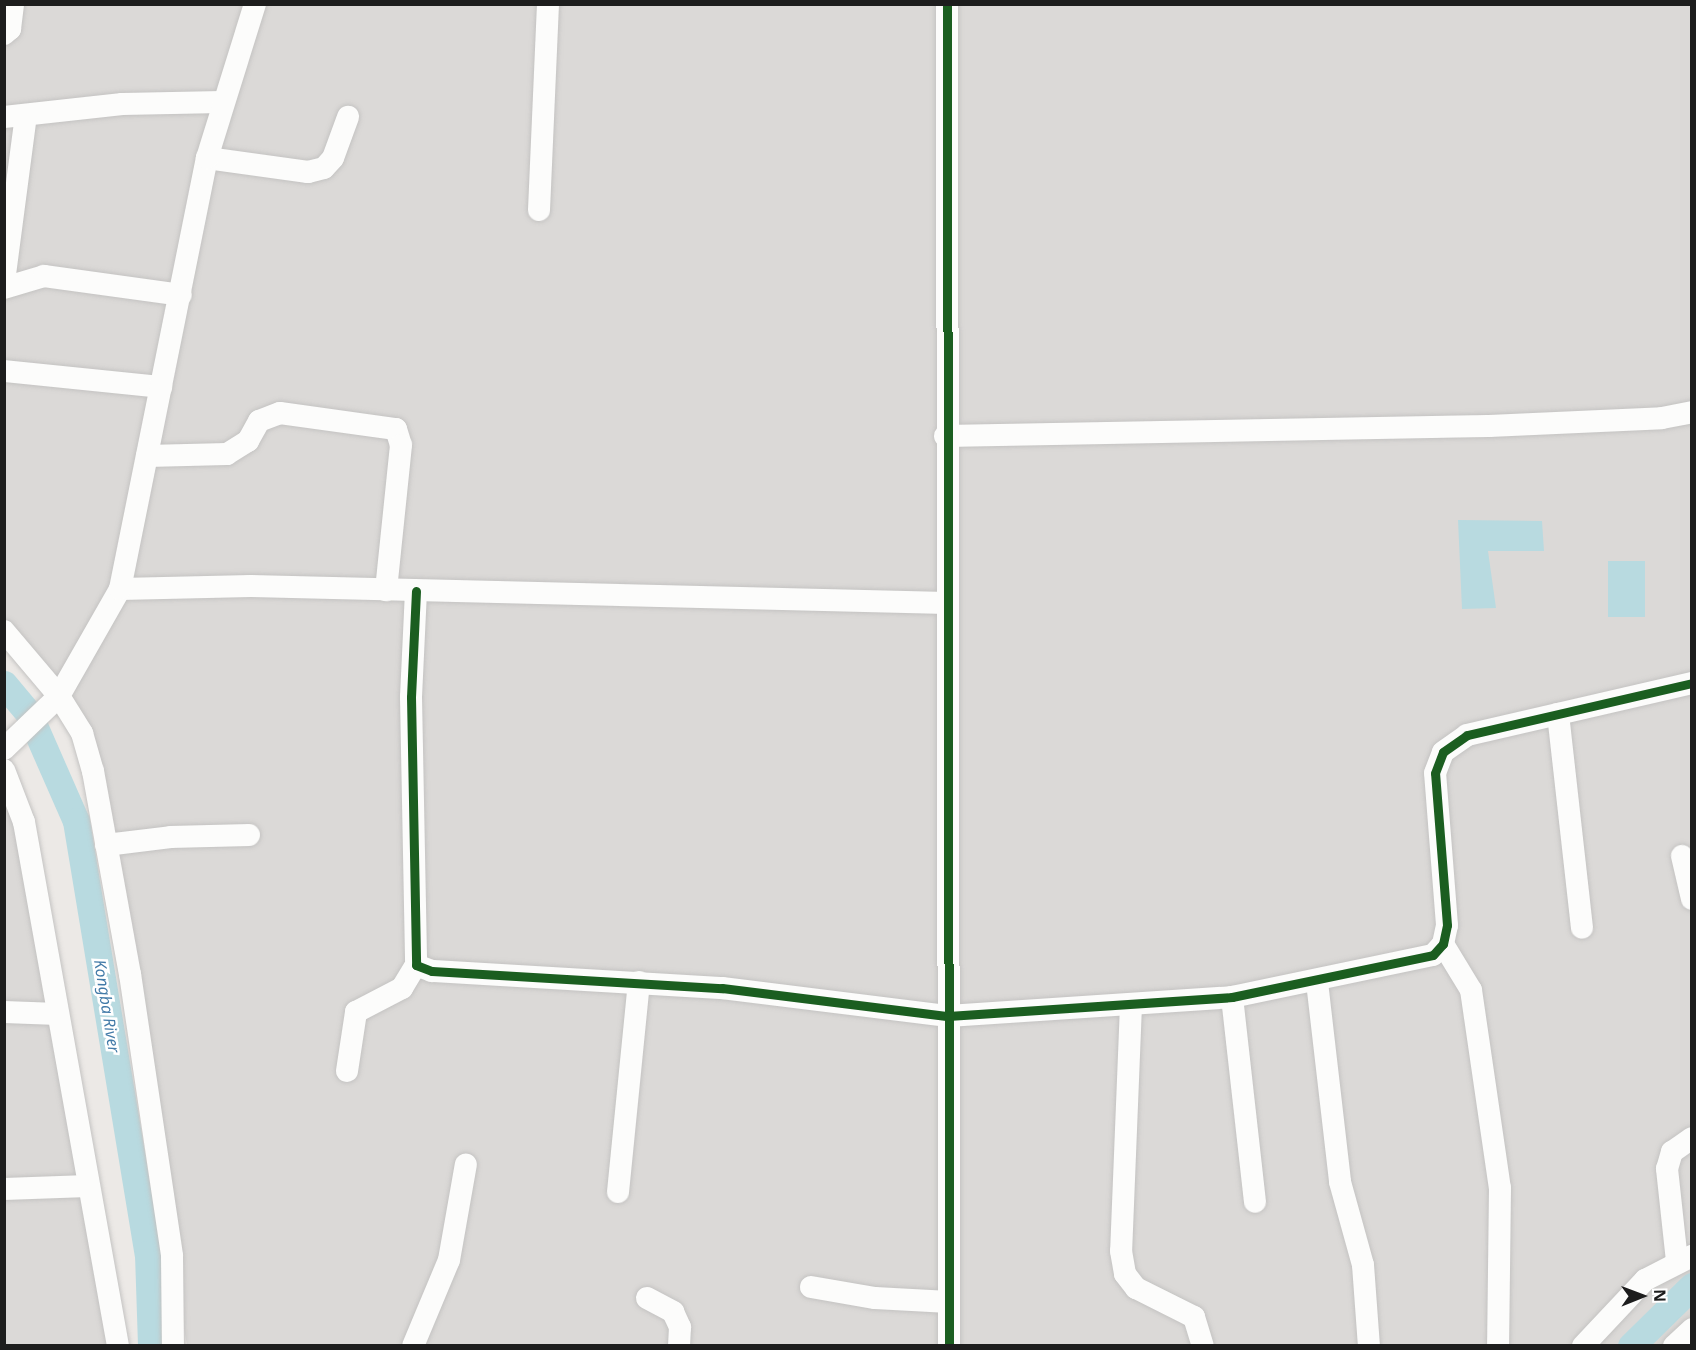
<!DOCTYPE html>
<html>
<head>
<meta charset="utf-8">
<style>
  body { margin:0 }
  #map { position:relative; width:1696px; height:1350px; overflow:hidden; background:#ece9e6; font-family:"Noto Sans",sans-serif }
  div>[style] { position:absolute }
  .residential>* { inset:0; background:#dbd9d7 }
  .water>* { inset:0; background:#b8dae0; transform-origin:0 0 }
  .river>* { height:27px; margin:-13.5px; padding:0 13.5px; transform-origin:13.5px; border-radius:13.5px; background:#b8dae0 }
  .roads { filter:drop-shadow(0 0 2px #c4c3c2) drop-shadow(0 0 2px #c4c3c2) }
  .minor>* { height:22px; margin:-11px; padding:0 11px; transform-origin:11px; border-radius:11px; background:#fcfcfb }
  .cycleway>* { height:9px; margin:-4.5px; padding:0 4.5px; transform-origin:4.5px; border-radius:4.5px; background:#1b5e20 }
  span { translate:-50% -50%; white-space:nowrap; text-align:center; line-height:1.15; -webkit-text-stroke:5px #fff; paint-order:stroke }
  .water-label { font-size:16px; color:#437ba8; font-style:italic }
  .frame { position:absolute; inset:0; border:6px solid #1d1d1d; pointer-events:none }
  .north { position:absolute; left:1612px; top:1266px; width:60px; height:60px; -webkit-text-stroke:4px #fff; paint-order:stroke; rotate:89deg; font-size:16px; font-weight:700; line-height:24px; text-align:center; color:#1d1d1d }
  .north::after { content:''; display:block; margin:auto; width:21px; height:27px; background:#1d1d1d; clip-path:polygon(50% 0,100% 100%,50% 72%,0 100%) }
</style>
</head>
<body>
<div id="map">
  <div class="residential">
    <div style="clip-path:polygon(5px 5px,1691px 5px,1691px 1345px,187px 1345px,70px 702px,5px 620px)"></div>
    <div style="clip-path:polygon(4px 742px,36px 830px,120px 1345px,5px 1345px)"></div>
  </div>
  <div class="water">
    <div style="clip-path:polygon(1458px 520px,1542px 521px,1544px 551px,1488px 551px,1496px 608px,1462px 609px)"></div>
    <div style="left:1608px;top:561px;width:37px;height:56px"></div>
  </div>
  <div class="river">
    <div style="left:4px;top:684px;width:39px;rotate:50deg"></div>
    <div style="left:29px;top:714px;width:117px;rotate:66.3deg"></div>
    <div style="left:76px;top:821px;width:439px;rotate:80.6deg"></div>
    <div style="left:148px;top:1254px;width:92px;rotate:88.1deg"></div>
    <div style="left:1631px;top:1346px;width:86px;rotate:-44.5deg"></div>
  </div>
  <div class="roads">
    <div class="minor">
      <div style="left:947px;top:4px;width:1342px;rotate:89.91deg"></div>
      <div style="left:4px;top:34px;width:8px;rotate:-40deg"></div>
      <div style="left:10px;top:29px;width:25px;rotate:-83deg"></div>
      <div style="left:4px;top:117px;width:119px;rotate:-6.3deg"></div>
      <div style="left:122px;top:104px;width:100px;rotate:-1.1deg"></div>
      <div style="left:207px;top:158px;width:102px;rotate:7.9deg"></div>
      <div style="left:308px;top:172px;width:16px;rotate:-14deg"></div>
      <div style="left:324px;top:168px;width:13px;rotate:-48deg"></div>
      <div style="left:333px;top:158px;width:44px;rotate:-69.9deg"></div>
      <div style="left:539px;top:210px;width:206px;rotate:-87.5deg"></div>
      <div style="left:4px;top:282px;width:167px;rotate:-82.5deg"></div>
      <div style="left:4px;top:288px;width:42px;rotate:-16.7deg"></div>
      <div style="left:44px;top:276px;width:138px;rotate:7.9deg"></div>
      <div style="left:4px;top:371px;width:158px;rotate:5.8deg"></div>
      <div style="left:945px;top:436px;width:544px;rotate:-1.05deg"></div>
      <div style="left:1489px;top:426px;width:173px;rotate:-2.6deg"></div>
      <div style="left:1662px;top:418px;width:31px;rotate:-11deg"></div>
      <div style="left:147px;top:456px;width:80px;rotate:-1.4deg"></div>
      <div style="left:227px;top:454px;width:25px;rotate:-32deg"></div>
      <div style="left:248px;top:441px;width:23px;rotate:-61deg"></div>
      <div style="left:259px;top:421px;width:22px;rotate:-21deg"></div>
      <div style="left:280px;top:413px;width:117px;rotate:7.9deg"></div>
      <div style="left:396px;top:429px;width:17px;rotate:73deg"></div>
      <div style="left:401px;top:445px;width:146px;rotate:95.9deg"></div>
      <div style="left:120px;top:589px;width:131px;rotate:-1.3deg"></div>
      <div style="left:251px;top:586px;width:696px;rotate:1.4deg"></div>
      <div style="left:416px;top:591px;width:106px;rotate:92.7deg"></div>
      <div style="left:411px;top:697px;width:268px;rotate:88.9deg"></div>
      <div style="left:416px;top:965px;width:17px;rotate:21deg"></div>
      <div style="left:432px;top:971px;width:290px;rotate:3.4deg"></div>
      <div style="left:722px;top:988px;width:228px;rotate:7.1deg"></div>
      <div style="left:948px;top:1016px;width:285px;rotate:-3.8deg"></div>
      <div style="left:1232px;top:997px;width:205px;rotate:-11.8deg"></div>
      <div style="left:1433px;top:955px;width:15px;rotate:-48deg"></div>
      <div style="left:1443px;top:944px;width:19px;rotate:-78deg"></div>
      <div style="left:1447px;top:925px;width:152px;rotate:-94.5deg"></div>
      <div style="left:1435px;top:773px;width:22px;rotate:-69deg"></div>
      <div style="left:1443px;top:752px;width:29px;rotate:-35deg"></div>
      <div style="left:1467px;top:735px;width:231px;rotate:-13deg"></div>
      <div style="left:4px;top:631px;width:85px;rotate:49.8deg"></div>
      <div style="left:59px;top:696px;width:44px;rotate:58.1deg"></div>
      <div style="left:82px;top:733px;width:40px;rotate:74deg"></div>
      <div style="left:93px;top:771px;width:206px;rotate:79.7deg"></div>
      <div style="left:130px;top:974px;width:285px;rotate:81.5deg"></div>
      <div style="left:172px;top:1256px;width:90px;rotate:89.4deg"></div>
      <div style="left:1558px;top:714px;width:215px;rotate:83.6deg"></div>
      <div style="left:4px;top:749px;width:76px;rotate:-43.9deg"></div>
      <div style="left:59px;top:696px;width:123px;rotate:-60.3deg"></div>
      <div style="left:120px;top:589px;width:440px;rotate:-78.6deg"></div>
      <div style="left:207px;top:158px;width:161px;rotate:-72.7deg"></div>
      <div style="left:4px;top:770px;width:56px;rotate:69deg"></div>
      <div style="left:24px;top:822px;width:532px;rotate:79.83deg"></div>
      <div style="left:106px;top:845px;width:65px;rotate:-7deg"></div>
      <div style="left:171px;top:837px;width:78px;rotate:-1.5deg"></div>
      <div style="left:1682px;top:856px;width:44px;rotate:76.9deg"></div>
      <div style="left:1443px;top:944px;width:54px;rotate:58.7deg"></div>
      <div style="left:1471px;top:990px;width:200px;rotate:81.7deg"></div>
      <div style="left:1500px;top:1188px;width:158px;rotate:90.7deg"></div>
      <div style="left:1317px;top:982px;width:201px;rotate:83.4deg"></div>
      <div style="left:1340px;top:1182px;width:86px;rotate:74.5deg"></div>
      <div style="left:1363px;top:1265px;width:81px;rotate:85.8deg"></div>
      <div style="left:1232px;top:997px;width:206px;rotate:83.6deg"></div>
      <div style="left:1131px;top:1005px;width:246px;rotate:92.3deg"></div>
      <div style="left:1121px;top:1251px;width:23px;rotate:80deg"></div>
      <div style="left:1125px;top:1274px;width:18px;rotate:52deg"></div>
      <div style="left:1136px;top:1288px;width:65px;rotate:26.6deg"></div>
      <div style="left:1194px;top:1317px;width:30px;rotate:73deg"></div>
      <div style="left:4px;top:1012px;width:54px;rotate:2.1deg"></div>
      <div style="left:347px;top:1071px;width:60px;rotate:-81.3deg"></div>
      <div style="left:356px;top:1012px;width:52px;rotate:-27.6deg"></div>
      <div style="left:402px;top:988px;width:27px;rotate:-59deg"></div>
      <div style="left:4px;top:1189px;width:84px;rotate:-2deg"></div>
      <div style="left:618px;top:1192px;width:211px;rotate:-84.3deg"></div>
      <div style="left:1677px;top:1261px;width:93px;rotate:-96.2deg"></div>
      <div style="left:1667px;top:1169px;width:18px;rotate:-74deg"></div>
      <div style="left:1672px;top:1152px;width:24px;rotate:-35deg"></div>
      <div style="left:811px;top:1287px;width:65px;rotate:9.8deg"></div>
      <div style="left:875px;top:1298px;width:74px;rotate:3.1deg"></div>
      <div style="left:647px;top:1298px;width:30px;rotate:28deg"></div>
      <div style="left:673px;top:1312px;width:17px;rotate:65deg"></div>
      <div style="left:680px;top:1327px;width:19px;rotate:93deg"></div>
      <div style="left:413px;top:1346px;width:93px;rotate:-67.3deg"></div>
      <div style="left:449px;top:1260px;width:97px;rotate:-80deg"></div>
      <div style="left:1583px;top:1346px;width:91px;rotate:-46.8deg"></div>
      <div style="left:1645px;top:1280px;width:53px;rotate:-27.1deg"></div>
      <div style="left:1674px;top:1346px;width:25px;rotate:-43deg"></div>
    </div>
  </div>
  <div class="cycleway">
    <div style="left:947px;top:4px;width:1342px;rotate:89.91deg"></div>
    <div style="left:416px;top:591px;width:106px;rotate:92.7deg"></div>
    <div style="left:411px;top:697px;width:268px;rotate:88.9deg"></div>
    <div style="left:416px;top:965px;width:17px;rotate:21deg"></div>
    <div style="left:432px;top:971px;width:290px;rotate:3.4deg"></div>
    <div style="left:722px;top:988px;width:228px;rotate:7.1deg"></div>
    <div style="left:948px;top:1016px;width:285px;rotate:-3.8deg"></div>
    <div style="left:1232px;top:997px;width:205px;rotate:-11.8deg"></div>
    <div style="left:1433px;top:955px;width:15px;rotate:-48deg"></div>
    <div style="left:1443px;top:944px;width:19px;rotate:-78deg"></div>
    <div style="left:1447px;top:925px;width:152px;rotate:-94.5deg"></div>
    <div style="left:1435px;top:773px;width:22px;rotate:-69deg"></div>
    <div style="left:1443px;top:752px;width:29px;rotate:-35deg"></div>
    <div style="left:1467px;top:735px;width:231px;rotate:-13deg"></div>
  </div>
  <div class="water-label">
    <span style="left:107px;top:1006px;rotate:81deg">Kongba River</span>
  </div>
  <div class="frame"></div>
  <div class="north">N</div>
</div>
</body>
</html>
